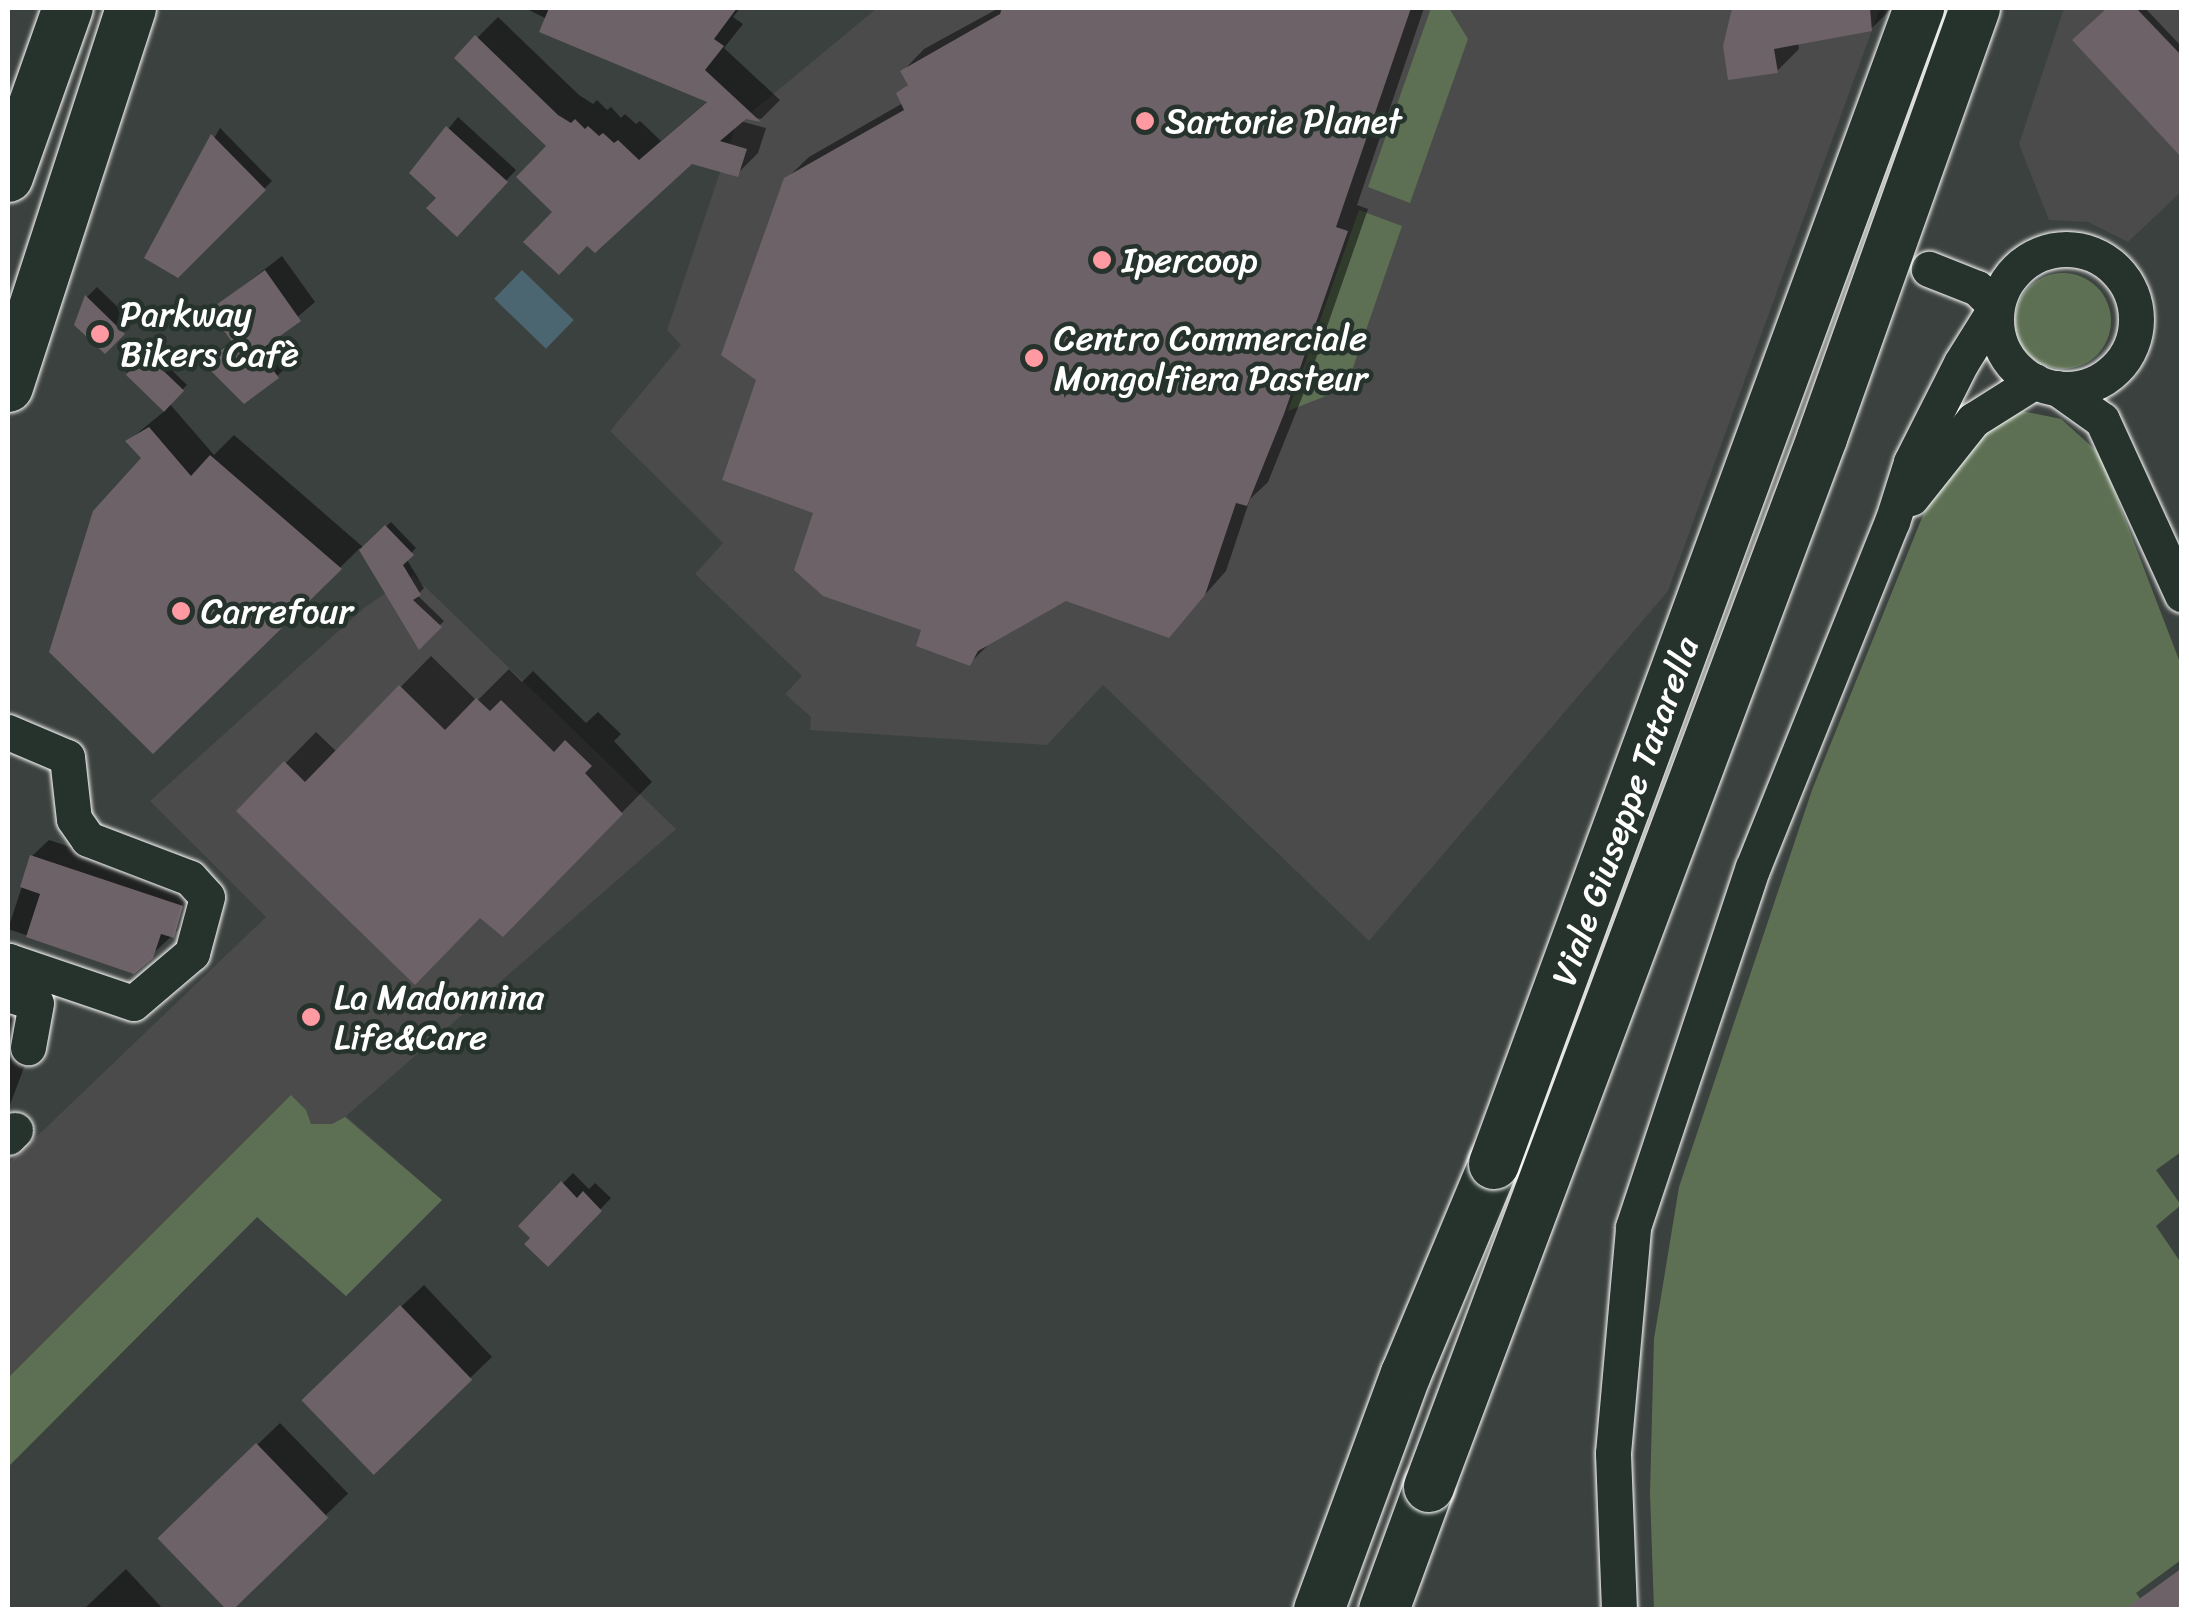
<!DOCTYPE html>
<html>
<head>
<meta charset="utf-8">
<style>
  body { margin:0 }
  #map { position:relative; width:2189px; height:1617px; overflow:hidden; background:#3b413e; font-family:Sriracha,sans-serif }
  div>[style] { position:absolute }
  .built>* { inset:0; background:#4a4b4a }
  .green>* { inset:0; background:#5d7053 }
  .round { border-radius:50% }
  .water>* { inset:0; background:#4c6671; transform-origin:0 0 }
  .shadow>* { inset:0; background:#0007; transform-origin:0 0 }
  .building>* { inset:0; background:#6d6267; transform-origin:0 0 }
  .roads { filter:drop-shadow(0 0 2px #fff) drop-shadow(0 0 2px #fff) }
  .minor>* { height:35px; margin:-17.5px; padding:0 17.5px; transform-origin:17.5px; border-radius:17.5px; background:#26332d }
  .minor>.ring { margin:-17.5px; padding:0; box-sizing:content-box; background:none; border:35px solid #26332d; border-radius:50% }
  .secondary>* { height:50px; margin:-25px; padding:0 25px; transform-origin:25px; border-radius:25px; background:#26332d }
  .bridges { filter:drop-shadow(0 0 2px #fff) drop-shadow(0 0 2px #fff) }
  .secondary-bridge>* { height:50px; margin:-25px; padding:0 25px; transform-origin:25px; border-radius:25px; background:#26332d }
  .dots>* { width:28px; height:28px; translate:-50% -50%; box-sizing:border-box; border:5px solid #26332d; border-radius:50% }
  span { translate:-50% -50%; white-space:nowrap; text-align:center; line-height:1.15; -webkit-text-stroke:9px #26332d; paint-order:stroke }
  .poi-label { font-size:35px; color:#fff }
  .left { translate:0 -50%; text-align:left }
  .street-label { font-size:35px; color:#fff }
  .frame { position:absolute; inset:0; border:10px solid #fff; pointer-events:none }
</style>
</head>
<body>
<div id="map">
  <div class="built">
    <div style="clip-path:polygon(877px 8px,1880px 8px,1668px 591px,1369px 941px,1103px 685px,1047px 745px,810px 730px,811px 717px,785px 694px,802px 676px,695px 574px,723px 543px,610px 431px,681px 345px,667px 330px,736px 125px)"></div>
    <div style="clip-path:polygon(2064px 8px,2181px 8px,2181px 192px,2128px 242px,2088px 222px,2049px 220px,2019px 144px)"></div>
    <div style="clip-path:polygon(413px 575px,676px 829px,346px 1116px,442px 1200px,346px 1296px,257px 1217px,8px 1467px,8px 1164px,266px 917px,150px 801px,365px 607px)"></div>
  </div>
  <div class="green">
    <div style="clip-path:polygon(1431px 8px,1449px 8px,1468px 39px,1410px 203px,1368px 187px)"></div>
    <div style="clip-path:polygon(1359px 210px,1402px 226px,1346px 388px,1288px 411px)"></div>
    <div class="round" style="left:2015px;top:273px;width:96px;height:96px"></div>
    <div style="clip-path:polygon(2012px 409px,2061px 419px,2100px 454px,2181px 665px,2181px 1152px,2156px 1170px,2181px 1205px,2156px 1226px,2181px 1263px,2181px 1560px,2136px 1593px,2148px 1609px,1654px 1610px,1650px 1493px,1654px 1339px,1679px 1187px,1812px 790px,1934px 488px,1951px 460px)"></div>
    <div style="clip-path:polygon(291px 1095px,306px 1110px,311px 1124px,332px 1124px,345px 1117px,442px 1200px,346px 1296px,257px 1217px,8px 1467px,8px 1378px)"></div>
  </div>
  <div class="water">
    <div style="left:522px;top:270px;width:72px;height:40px;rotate:44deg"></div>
  </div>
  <div class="shadow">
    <div style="clip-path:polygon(525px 8px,740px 8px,733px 17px,743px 24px,724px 48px,780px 100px,761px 119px,745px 116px,740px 121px,766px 128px,758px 153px,737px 174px,692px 161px,555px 212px,550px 146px,457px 58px,498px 17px,579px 95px,593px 104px,597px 100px,607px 110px,611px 107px,621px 118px,625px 114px,636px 124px,640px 121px,661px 141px,709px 100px)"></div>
    <div style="clip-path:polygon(999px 8px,1424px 8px,1357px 205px,1368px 209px,1305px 390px,1268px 482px,1250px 499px,1226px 571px,1169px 635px,1066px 598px,992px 641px,970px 663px,925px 628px,816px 512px,759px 379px,786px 179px,809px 157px,903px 103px,899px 93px,910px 83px,903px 71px,924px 49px)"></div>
    <div style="clip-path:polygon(1731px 8px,1892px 8px,1871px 29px,1798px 42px,1799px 49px,1777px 71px,1732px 17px)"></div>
    <div style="clip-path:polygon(2110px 8px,2145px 8px,2182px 47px,2182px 76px,2076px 40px)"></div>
    <div style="clip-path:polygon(458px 117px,516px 170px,457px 233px,440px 198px,412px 173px)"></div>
    <div style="clip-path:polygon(220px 128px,272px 181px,178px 275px,147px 257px)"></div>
    <div style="clip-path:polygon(282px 256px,315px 302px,276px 335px,294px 360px,277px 376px,206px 363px,233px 339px,212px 310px)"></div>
    <div style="clip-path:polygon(97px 287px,133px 322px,105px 350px,77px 324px,87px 297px)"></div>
    <div style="clip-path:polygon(152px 351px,187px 385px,169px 403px,214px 455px,234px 435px,364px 548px,391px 522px,416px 548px,406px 558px,424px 588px,417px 595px,444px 621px,419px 646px,360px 548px,153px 750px,145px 458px,128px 441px,167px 409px,126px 371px)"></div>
    <div style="clip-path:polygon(431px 656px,477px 701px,509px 669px,522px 682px,533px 671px,586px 723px,598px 712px,621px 734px,614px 741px,652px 782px,502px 934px,481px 915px,239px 811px,316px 732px,337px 752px)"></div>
    <div style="clip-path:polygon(49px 840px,198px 889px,190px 919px,134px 971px,8px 929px,32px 856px)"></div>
    <div style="clip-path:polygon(8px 986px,34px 1041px,8px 1110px)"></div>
    <div style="clip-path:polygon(573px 1173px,589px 1189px,595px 1183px,611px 1198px,548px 1264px,521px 1226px)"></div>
    <div style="clip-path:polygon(424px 1285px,492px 1357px,470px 1378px,326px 1378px)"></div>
    <div style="left:280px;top:1423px;width:98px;height:166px;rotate:46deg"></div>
    <div style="clip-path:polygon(126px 1569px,164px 1610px,83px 1610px)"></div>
  </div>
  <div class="building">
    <div style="clip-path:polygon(549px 8px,737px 8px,714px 39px,724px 46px,705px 70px,761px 122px,746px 119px,720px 141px,747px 149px,738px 177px,692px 164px,595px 253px,587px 246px,559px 275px,523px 242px,552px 212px,516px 177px,546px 146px,454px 58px,475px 35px,558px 115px,571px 123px,575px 119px,585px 129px,588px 126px,599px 136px,603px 133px,614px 143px,618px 140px,639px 160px,707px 102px,539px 32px)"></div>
    <div style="clip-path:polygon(1002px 8px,1411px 8px,1336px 227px,1348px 231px,1284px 414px,1247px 506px,1236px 503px,1205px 595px,1169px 638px,1066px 601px,978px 651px,970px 666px,916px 646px,921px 630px,823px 596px,794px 570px,813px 513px,722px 480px,756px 380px,721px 355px,784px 178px,904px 110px,896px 93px,908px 85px,900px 71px,1000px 14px)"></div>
    <div style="clip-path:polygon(1732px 8px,1870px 8px,1872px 31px,1774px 49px,1778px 73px,1728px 80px,1723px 46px)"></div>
    <div style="clip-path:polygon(2107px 8px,2136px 8px,2182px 56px,2182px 158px,2072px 40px)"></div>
    <div style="clip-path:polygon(446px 126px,508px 182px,457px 237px,426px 208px,436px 198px,409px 173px)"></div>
    <div style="clip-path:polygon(211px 134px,266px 190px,178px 278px,144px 258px)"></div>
    <div style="clip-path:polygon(265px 270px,301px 321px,259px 351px,279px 378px,244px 404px,203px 363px,232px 342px,209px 310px)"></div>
    <div style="clip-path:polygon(85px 295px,125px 334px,105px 354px,74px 325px)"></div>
    <div style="left:146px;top:354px;width:53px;height:29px;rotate:44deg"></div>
    <div style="clip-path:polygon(149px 427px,191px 476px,210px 455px,342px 569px,153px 754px,49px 652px,93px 511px,141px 458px,125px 441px)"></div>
    <div style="clip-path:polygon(385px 525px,414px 555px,403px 565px,421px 595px,413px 600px,442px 627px,419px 650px,359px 550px)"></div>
    <div style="clip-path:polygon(399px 685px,445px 730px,476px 698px,490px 711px,501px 700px,554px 752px,565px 740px,592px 766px,585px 773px,623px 814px,503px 937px,480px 918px,415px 985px,236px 811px,284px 761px,305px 782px)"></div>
    <div style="clip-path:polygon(30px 855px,183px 906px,174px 938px,161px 934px,153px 958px,134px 974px,26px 937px,40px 894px,20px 887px)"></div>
    <div style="clip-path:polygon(561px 1181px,577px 1198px,583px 1191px,602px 1211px,548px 1267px,524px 1244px,530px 1238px,518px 1226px)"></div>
    <div style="left:400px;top:1305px;width:104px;height:137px;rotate:46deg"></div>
    <div style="left:256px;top:1443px;width:104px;height:137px;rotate:46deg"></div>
    <div style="clip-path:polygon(2182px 1568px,2182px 1610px,2124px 1610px)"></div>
  </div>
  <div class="roads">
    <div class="minor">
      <div class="ring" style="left:1996px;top:249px;width:105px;height:105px"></div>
      <div style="left:2057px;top:388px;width:55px;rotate:35.4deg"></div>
      <div style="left:2102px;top:420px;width:192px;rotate:65.4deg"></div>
      <div style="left:1911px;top:498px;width:100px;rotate:-51.5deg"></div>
      <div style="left:1973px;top:420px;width:73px;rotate:-32.2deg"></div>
      <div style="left:8px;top:732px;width:64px;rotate:23deg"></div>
      <div style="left:67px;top:757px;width:62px;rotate:83.6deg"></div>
      <div style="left:74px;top:819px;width:24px;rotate:55deg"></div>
      <div style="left:88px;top:839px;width:109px;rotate:20.9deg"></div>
      <div style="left:190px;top:878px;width:25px;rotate:48deg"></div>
      <div style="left:207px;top:897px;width:58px;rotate:105deg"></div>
      <div style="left:192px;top:953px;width:77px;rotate:139.7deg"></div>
      <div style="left:133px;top:1003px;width:131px;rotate:-161.3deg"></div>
      <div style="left:9px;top:961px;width:6px;rotate:99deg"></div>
      <div style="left:8px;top:994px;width:29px;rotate:18deg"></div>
      <div style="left:36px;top:1003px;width:45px;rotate:100.3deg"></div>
      <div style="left:8px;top:1137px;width:10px;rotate:-45deg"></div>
      <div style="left:1619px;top:1610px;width:157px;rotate:-92.2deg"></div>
      <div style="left:1613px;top:1453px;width:227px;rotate:-84.9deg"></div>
      <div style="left:1633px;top:1227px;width:379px;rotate:-71.6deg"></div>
      <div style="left:1753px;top:867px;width:372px;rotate:-68.1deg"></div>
      <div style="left:1892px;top:522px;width:63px;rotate:-72.4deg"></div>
      <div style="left:1911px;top:462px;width:111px;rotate:-63.2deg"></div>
      <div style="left:1961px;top:363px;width:66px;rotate:-58deg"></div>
      <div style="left:1996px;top:307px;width:27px;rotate:-135deg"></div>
      <div style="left:1977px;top:288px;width:52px;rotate:-158.4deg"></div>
    </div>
    <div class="secondary">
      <div style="left:8px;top:177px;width:179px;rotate:-70.5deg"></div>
      <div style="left:8px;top:387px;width:398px;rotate:-72deg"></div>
      <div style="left:1319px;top:1610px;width:252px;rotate:-69.8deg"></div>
      <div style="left:1406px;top:1374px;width:228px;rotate:-67.3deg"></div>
      <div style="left:1384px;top:1610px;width:131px;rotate:-69.9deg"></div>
    </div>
  </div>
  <div class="bridges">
    <div class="secondary-bridge">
      <div style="left:1494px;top:1164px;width:1232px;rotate:-69.81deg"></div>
      <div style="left:1429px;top:1487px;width:1120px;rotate:-69.46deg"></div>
      <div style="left:1822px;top:438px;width:456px;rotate:-70.4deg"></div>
    </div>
  </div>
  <div class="dots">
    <div style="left:1145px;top:121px;background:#ff9aa2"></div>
    <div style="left:1102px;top:260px;background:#ff9aa2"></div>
    <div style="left:100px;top:334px;background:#ff9aa2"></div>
    <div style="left:1034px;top:358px;background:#ff9aa2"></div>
    <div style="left:181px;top:611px;background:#ff9aa2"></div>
    <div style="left:311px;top:1017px;background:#ff9aa2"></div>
  </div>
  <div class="poi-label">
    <span class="left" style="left:1165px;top:121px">Sartorie Planet</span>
    <span class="left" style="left:1122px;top:260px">Ipercoop</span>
    <span class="left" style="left:120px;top:334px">Parkway<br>Bikers Cafè</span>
    <span class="left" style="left:1054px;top:358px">Centro Commerciale<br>Mongolfiera Pasteur</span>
    <span class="left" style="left:201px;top:611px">Carrefour</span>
    <span class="left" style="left:334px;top:1017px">La Madonnina<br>Life&amp;Care</span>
  </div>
  <div class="street-label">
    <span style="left:1625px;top:811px;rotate:-70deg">Viale Giuseppe Tatarella</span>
  </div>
  <div class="frame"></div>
</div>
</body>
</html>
